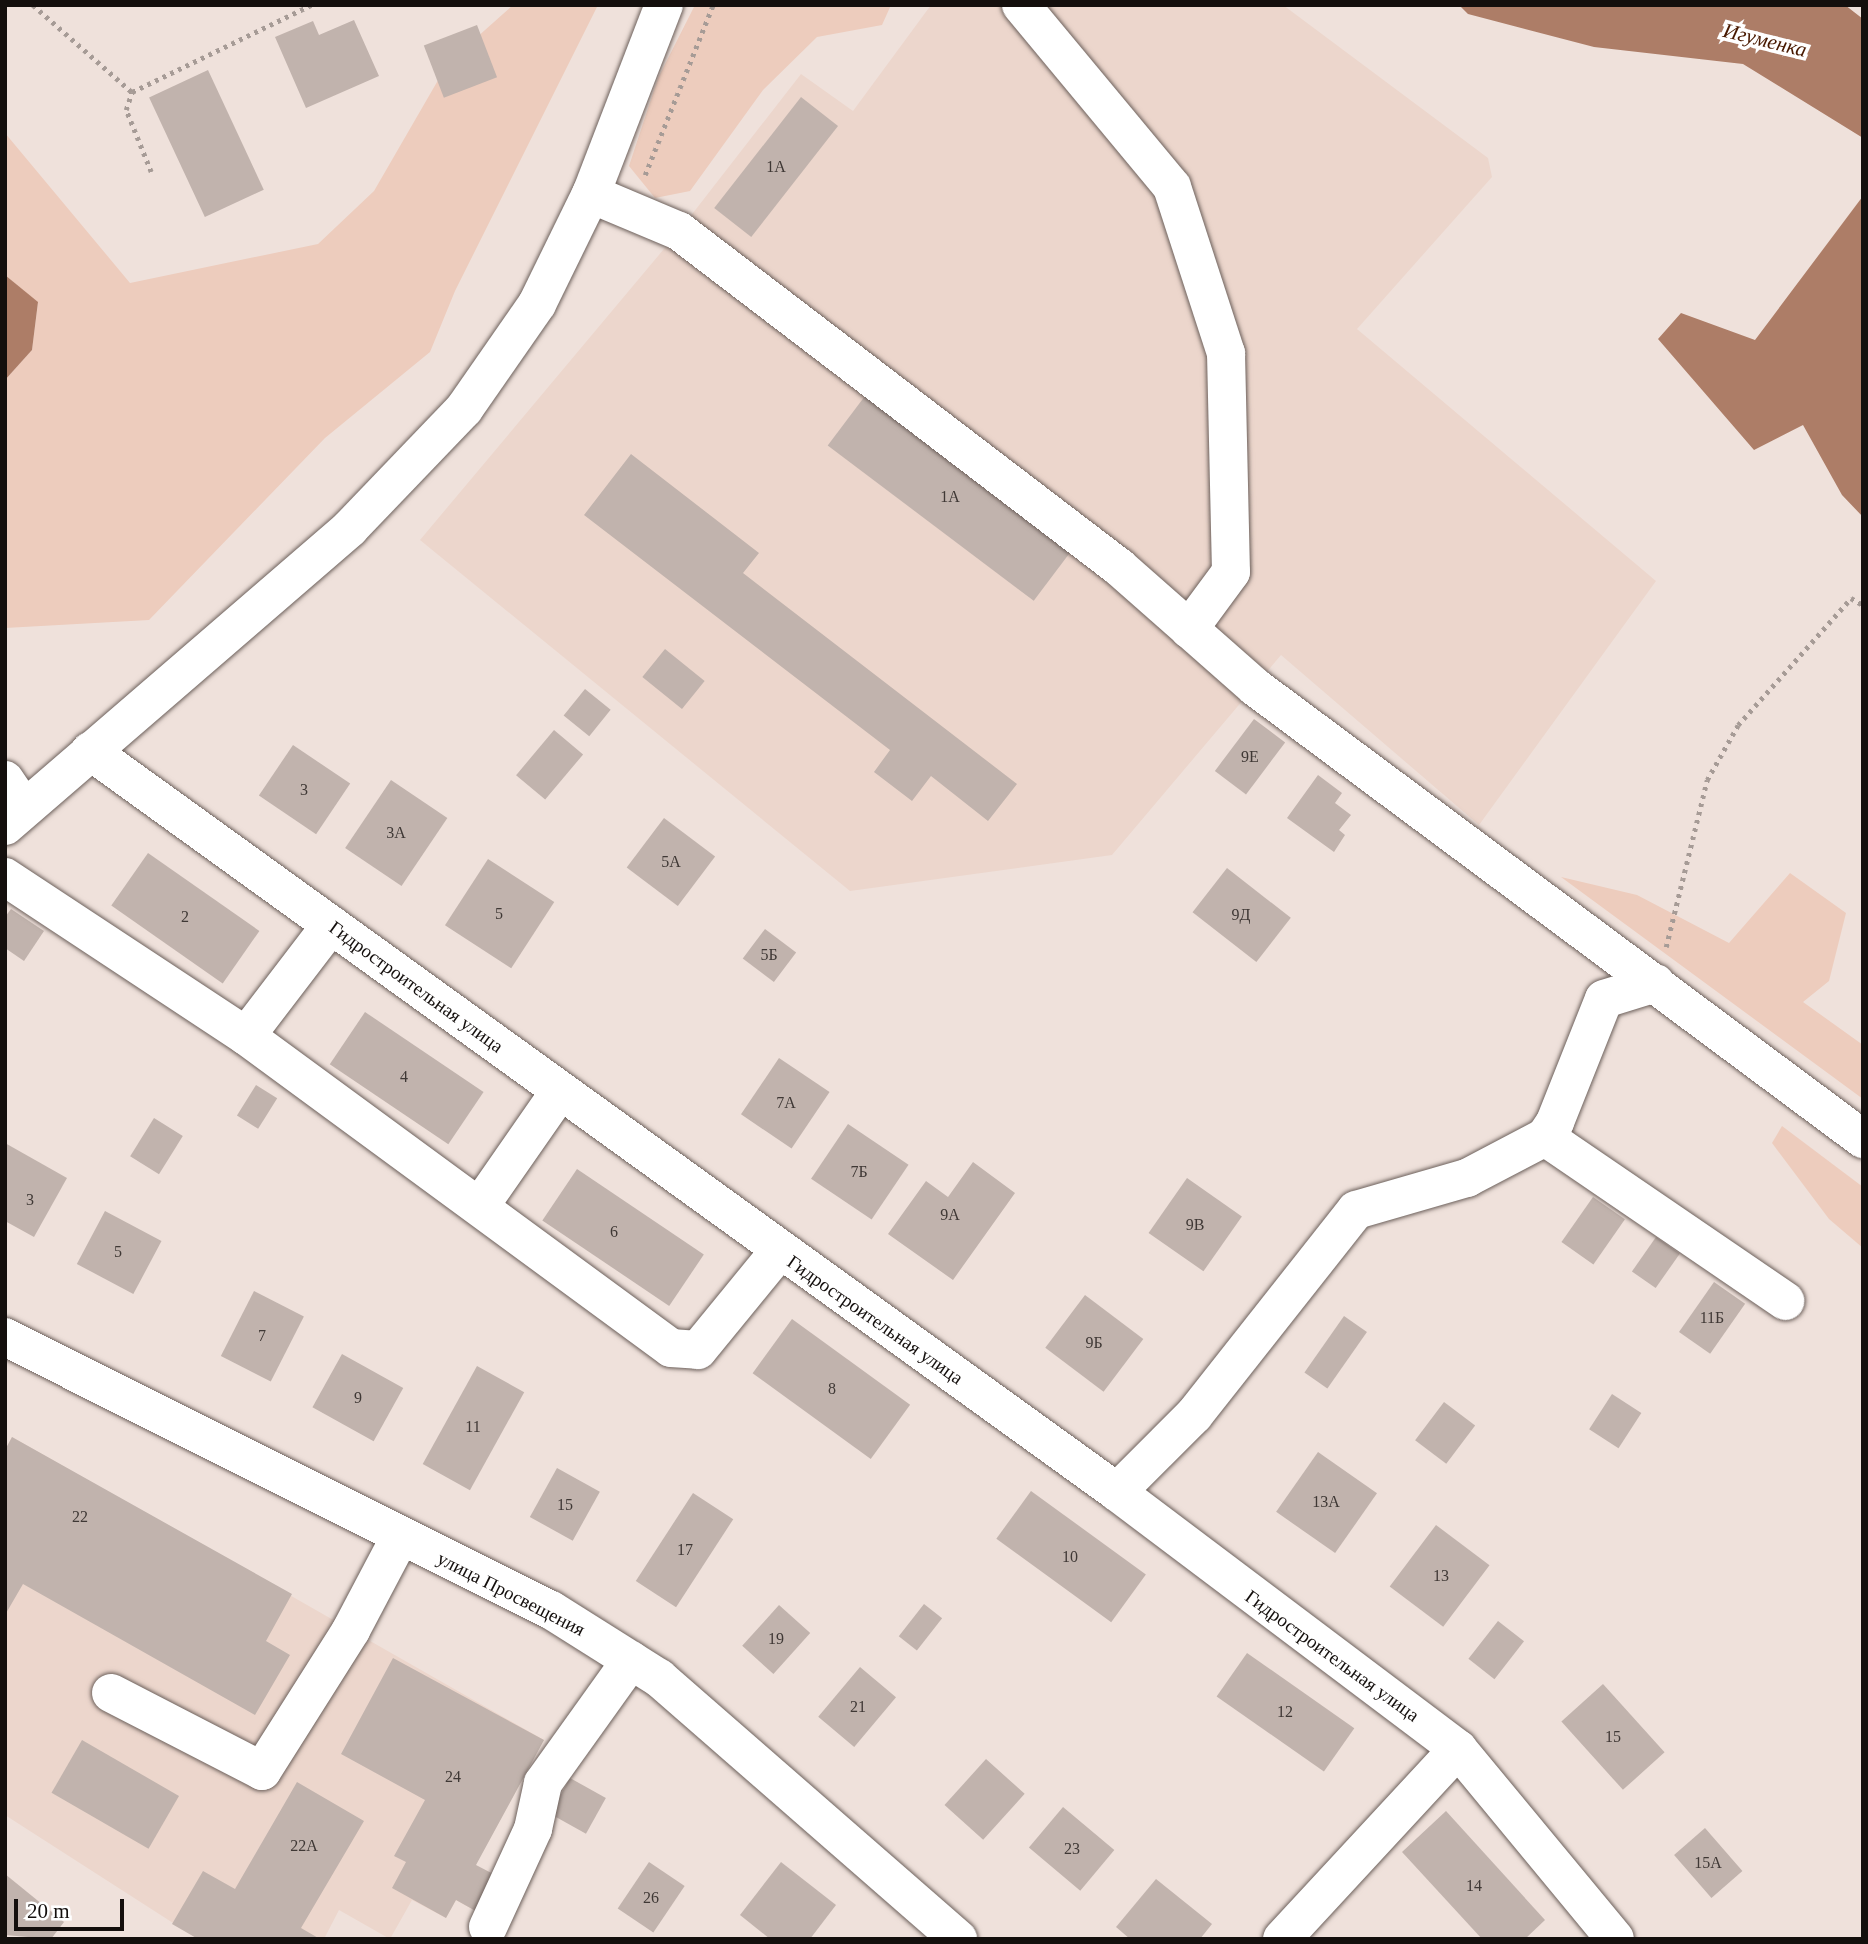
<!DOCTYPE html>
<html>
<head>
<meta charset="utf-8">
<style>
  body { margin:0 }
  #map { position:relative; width:1868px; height:1944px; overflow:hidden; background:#efe1db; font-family:"Times New Roman",serif }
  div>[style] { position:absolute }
  .built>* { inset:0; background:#ecd6cc }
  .green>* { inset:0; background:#edccbd }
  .water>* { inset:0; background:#ad7d67 }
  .building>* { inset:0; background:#c1b3ad; transform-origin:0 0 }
  .path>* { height:4.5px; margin-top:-2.25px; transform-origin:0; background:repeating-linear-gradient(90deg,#a69b96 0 3.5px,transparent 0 8.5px) }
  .roads { filter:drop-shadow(0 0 2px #6c605b) drop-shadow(0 0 2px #6c605b) }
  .minor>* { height:38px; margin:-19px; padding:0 19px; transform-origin:19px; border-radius:19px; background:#fff }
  span { translate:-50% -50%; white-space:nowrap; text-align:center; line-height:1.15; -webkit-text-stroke:7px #fff; paint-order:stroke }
  .number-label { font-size:16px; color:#3f3835 }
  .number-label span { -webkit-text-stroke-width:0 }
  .street-label { font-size:19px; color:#140f0d }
  .water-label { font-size:21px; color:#481901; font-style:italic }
  .frame { position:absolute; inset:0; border:7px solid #140f0d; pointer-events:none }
  .scale { position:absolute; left:14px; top:1899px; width:110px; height:32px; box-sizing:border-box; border:4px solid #140f0d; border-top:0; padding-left:9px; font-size:21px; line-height:24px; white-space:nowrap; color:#140f0d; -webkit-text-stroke:5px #fff; paint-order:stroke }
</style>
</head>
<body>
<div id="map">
  <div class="built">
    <div style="clip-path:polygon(931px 5px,1283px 5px,1488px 158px,1492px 177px,1357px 329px,1656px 581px,1479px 825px,1281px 655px,1112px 855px,850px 891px,420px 540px,679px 231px,801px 74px,853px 111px)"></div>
    <div style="clip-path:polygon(12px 1437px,544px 1740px,476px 1864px,481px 1914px,456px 1900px,446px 1918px,412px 1900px,390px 1939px,339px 1910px,324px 1939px,198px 1939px,5px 1815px,5px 1450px)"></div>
  </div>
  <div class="green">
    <div style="clip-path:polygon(513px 5px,598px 5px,455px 291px,430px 352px,325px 438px,149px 620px,5px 628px,5px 380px,32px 350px,38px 303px,5px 275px,5px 133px,130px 283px,318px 244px,374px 191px,448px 63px)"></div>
    <div style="clip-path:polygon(695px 5px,891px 5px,882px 25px,817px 37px,763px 90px,690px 191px,655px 198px,629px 166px,658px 78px)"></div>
    <div style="clip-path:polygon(1790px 873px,1846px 913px,1829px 981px,1803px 1002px,1863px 1045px,1863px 1099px,1561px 877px,1637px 895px,1729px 943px)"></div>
    <div style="clip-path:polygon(1782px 1126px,1863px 1187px,1863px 1248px,1829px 1219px,1772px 1143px)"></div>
  </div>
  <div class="water">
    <div style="clip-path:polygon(1459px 5px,1845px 5px,1863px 19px,1863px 138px,1743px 64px,1594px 47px,1468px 14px)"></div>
    <div style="clip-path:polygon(1863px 196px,1863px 517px,1842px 495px,1803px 425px,1754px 450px,1658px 339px,1681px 313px,1755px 340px)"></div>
    <div style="clip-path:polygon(5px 275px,38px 302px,32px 350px,5px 380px)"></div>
  </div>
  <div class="building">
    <div style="clip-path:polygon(354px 20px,379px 76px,306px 108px,275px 37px,313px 21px,319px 35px)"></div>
    <div style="left:477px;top:25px;width:56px;height:57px;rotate:69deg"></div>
    <div style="left:208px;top:70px;width:132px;height:65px;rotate:65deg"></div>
    <div style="left:801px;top:97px;width:47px;height:141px;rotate:38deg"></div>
    <div style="left:868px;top:392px;width:258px;height:67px;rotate:37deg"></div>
    <div style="clip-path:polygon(631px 454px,759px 553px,743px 573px,1017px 784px,988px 821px,931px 776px,912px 801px,874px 772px,890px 750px,584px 515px)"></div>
    <div style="left:665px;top:649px;width:51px;height:36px;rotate:39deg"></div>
    <div style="left:585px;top:689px;width:33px;height:34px;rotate:39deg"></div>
    <div style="left:1254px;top:719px;width:39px;height:65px;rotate:37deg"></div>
    <div style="left:554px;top:730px;width:38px;height:59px;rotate:40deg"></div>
    <div style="left:293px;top:745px;width:69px;height:61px;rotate:34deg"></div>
    <div style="clip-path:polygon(1318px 775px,1342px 793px,1335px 803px,1351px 815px,1339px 830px,1345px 835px,1334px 852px,1287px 818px)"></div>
    <div style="left:391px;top:780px;width:68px;height:82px;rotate:34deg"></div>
    <div style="left:664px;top:818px;width:64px;height:62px;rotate:37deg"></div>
    <div style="left:148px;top:853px;width:136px;height:64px;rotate:35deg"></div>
    <div style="left:488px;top:859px;width:79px;height:79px;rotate:33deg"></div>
    <div style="left:1227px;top:868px;width:81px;height:56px;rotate:38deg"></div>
    <div style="clip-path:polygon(11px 909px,44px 931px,24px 961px,5px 948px,5px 917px)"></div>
    <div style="left:765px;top:929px;width:39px;height:37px;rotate:37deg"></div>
    <div style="left:365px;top:1012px;width:143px;height:63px;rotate:34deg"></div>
    <div style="left:779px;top:1058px;width:61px;height:68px;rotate:34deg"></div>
    <div style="left:256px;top:1085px;width:25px;height:36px;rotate:32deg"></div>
    <div style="left:154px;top:1118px;width:34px;height:45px;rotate:32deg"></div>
    <div style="left:848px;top:1124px;width:73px;height:66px;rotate:34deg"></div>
    <div style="clip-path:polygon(5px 1143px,67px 1178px,34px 1237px,5px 1221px)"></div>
    <div style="clip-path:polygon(973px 1162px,1015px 1193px,953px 1280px,888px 1234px,926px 1181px,948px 1197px)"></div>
    <div style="left:577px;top:1169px;width:153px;height:62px;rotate:34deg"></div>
    <div style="left:1187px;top:1178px;width:67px;height:67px;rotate:35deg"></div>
    <div style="left:1593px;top:1197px;width:39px;height:55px;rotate:35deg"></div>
    <div style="left:105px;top:1211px;width:64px;height:60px;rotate:28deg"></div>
    <div style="left:1656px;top:1237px;width:29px;height:42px;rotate:35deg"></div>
    <div style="left:1714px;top:1282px;width:38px;height:61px;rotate:35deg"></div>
    <div style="left:254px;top:1291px;width:56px;height:73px;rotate:27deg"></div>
    <div style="left:1085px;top:1295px;width:73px;height:66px;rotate:37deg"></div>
    <div style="left:1344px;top:1316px;width:28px;height:69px;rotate:35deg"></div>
    <div style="left:792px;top:1319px;width:146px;height:67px;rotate:36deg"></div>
    <div style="left:342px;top:1354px;width:70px;height:61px;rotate:29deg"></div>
    <div style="left:477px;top:1366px;width:54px;height:112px;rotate:29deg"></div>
    <div style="left:1612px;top:1394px;width:35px;height:42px;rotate:33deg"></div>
    <div style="left:1444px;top:1402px;width:39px;height:48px;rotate:37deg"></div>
    <div style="clip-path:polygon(12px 1437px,292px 1594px,266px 1641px,290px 1655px,255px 1715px,23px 1584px,5px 1615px,5px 1450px)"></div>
    <div style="left:1318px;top:1452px;width:72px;height:73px;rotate:35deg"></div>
    <div style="left:557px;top:1468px;width:49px;height:56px;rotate:29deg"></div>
    <div style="left:1031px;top:1491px;width:142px;height:59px;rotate:36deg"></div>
    <div style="left:693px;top:1493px;width:48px;height:105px;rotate:33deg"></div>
    <div style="left:1436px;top:1525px;width:67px;height:77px;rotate:37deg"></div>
    <div style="left:924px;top:1604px;width:23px;height:41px;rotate:38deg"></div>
    <div style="left:779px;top:1605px;width:42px;height:55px;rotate:42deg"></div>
    <div style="left:1498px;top:1621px;width:33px;height:48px;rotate:38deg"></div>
    <div style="left:1247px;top:1653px;width:131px;height:53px;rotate:35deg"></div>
    <div style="clip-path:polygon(393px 1658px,544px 1740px,476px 1865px,501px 1878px,481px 1914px,456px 1900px,446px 1918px,392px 1888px,406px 1862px,394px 1856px,425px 1800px,341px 1754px)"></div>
    <div style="left:860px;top:1667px;width:47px;height:65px;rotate:40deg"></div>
    <div style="left:1603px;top:1684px;width:92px;height:56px;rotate:48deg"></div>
    <div style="left:82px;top:1740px;width:112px;height:61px;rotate:30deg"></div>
    <div style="left:986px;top:1759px;width:52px;height:62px;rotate:42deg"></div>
    <div style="left:570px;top:1778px;width:41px;height:41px;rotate:29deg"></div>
    <div style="clip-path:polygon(297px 1782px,364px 1821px,301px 1928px,320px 1939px,198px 1939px,172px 1924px,203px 1871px,235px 1889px)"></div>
    <div style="left:1063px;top:1807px;width:67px;height:53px;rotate:40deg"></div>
    <div style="clip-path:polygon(1446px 1811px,1545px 1920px,1525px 1939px,1482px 1939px,1402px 1852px)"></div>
    <div style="left:1705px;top:1828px;width:57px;height:41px;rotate:49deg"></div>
    <div style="left:649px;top:1862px;width:43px;height:56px;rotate:34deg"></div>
    <div style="clip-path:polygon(781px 1862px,836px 1905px,810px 1939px,770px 1939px,740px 1915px)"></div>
    <div style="clip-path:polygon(5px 1874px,64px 1922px,51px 1939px,5px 1935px)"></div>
    <div style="clip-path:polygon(1156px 1879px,1212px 1924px,1200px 1939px,1130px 1939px,1116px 1927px)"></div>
  </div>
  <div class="path">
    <div style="left:33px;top:5px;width:132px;rotate:41.3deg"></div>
    <div style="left:151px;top:172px;width:67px;rotate:-112deg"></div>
    <div style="left:126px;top:110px;width:19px;rotate:-72deg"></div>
    <div style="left:132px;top:92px;width:199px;rotate:-25.9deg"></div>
    <div style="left:645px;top:175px;width:183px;rotate:-68.2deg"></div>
    <div style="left:1666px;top:947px;width:172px;rotate:-76.2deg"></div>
    <div style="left:1707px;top:780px;width:63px;rotate:-60.6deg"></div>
    <div style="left:1738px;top:725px;width:170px;rotate:-48.3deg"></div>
    <div style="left:1851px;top:598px;width:14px;rotate:30deg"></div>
  </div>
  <div class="roads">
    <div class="minor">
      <div style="left:1021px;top:5px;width:236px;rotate:50.3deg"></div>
      <div style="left:1172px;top:187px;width:175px;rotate:72deg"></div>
      <div style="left:1226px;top:353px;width:219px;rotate:88.7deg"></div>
      <div style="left:1231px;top:572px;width:71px;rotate:126.4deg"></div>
      <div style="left:591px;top:194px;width:95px;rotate:22.8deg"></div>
      <div style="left:679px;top:231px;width:554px;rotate:37.37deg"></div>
      <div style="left:1119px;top:567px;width:181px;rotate:41.4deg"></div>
      <div style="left:1255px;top:687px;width:758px;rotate:36.63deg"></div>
      <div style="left:90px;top:751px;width:1266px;rotate:35.81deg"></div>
      <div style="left:1117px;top:1492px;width:427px;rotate:37deg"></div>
      <div style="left:1458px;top:1749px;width:246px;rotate:50.4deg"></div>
      <div style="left:5px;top:780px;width:34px;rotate:56deg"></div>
      <div style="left:5px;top:826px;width:456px;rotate:-40.8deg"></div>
      <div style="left:350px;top:528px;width:165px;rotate:-46.2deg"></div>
      <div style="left:464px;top:409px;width:128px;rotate:-55.2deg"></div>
      <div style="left:537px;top:304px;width:123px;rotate:-63.9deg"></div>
      <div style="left:591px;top:194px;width:203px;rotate:-68.9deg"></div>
      <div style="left:5px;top:877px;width:289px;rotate:33.4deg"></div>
      <div style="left:246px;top:1036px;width:140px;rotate:-52.6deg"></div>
      <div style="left:246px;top:1036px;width:527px;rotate:36.28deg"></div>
      <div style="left:671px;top:1348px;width:27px;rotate:4deg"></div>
      <div style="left:698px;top:1350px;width:128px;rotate:-50.7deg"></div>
      <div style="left:1545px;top:1137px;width:291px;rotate:34.3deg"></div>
      <div style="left:480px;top:1206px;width:140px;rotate:-55.2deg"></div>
      <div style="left:5px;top:1337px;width:610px;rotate:26.57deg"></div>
      <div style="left:551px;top:1610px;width:128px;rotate:32.2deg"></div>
      <div style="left:659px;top:1678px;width:397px;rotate:41.1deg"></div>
      <div style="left:1117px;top:1492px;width:109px;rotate:-45deg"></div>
      <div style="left:1194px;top:1415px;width:261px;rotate:-51.7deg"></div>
      <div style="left:1356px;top:1210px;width:116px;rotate:-16.1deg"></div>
      <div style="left:1467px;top:1178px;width:88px;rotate:-27.7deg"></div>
      <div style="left:1545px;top:1137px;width:18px;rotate:-56deg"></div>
      <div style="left:1555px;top:1122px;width:132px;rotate:-68.3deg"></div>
      <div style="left:1604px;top:999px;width:54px;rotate:-17.1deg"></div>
      <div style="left:111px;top:1693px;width:170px;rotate:27.3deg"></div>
      <div style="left:262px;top:1771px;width:167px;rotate:-57.7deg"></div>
      <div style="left:351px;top:1630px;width:105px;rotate:-62.2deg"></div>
      <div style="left:488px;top:1927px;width:108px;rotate:-65.3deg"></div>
      <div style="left:533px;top:1829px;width:47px;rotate:-77.7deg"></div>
      <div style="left:543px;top:1783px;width:151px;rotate:-54.4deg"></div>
      <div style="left:1282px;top:1939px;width:259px;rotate:-47.2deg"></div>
    </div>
  </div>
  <div class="number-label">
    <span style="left:776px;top:167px">1А</span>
    <span style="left:950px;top:497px">1А</span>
    <span style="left:1250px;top:757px">9Е</span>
    <span style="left:304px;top:790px">3</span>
    <span style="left:396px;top:833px">3А</span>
    <span style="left:671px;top:862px">5А</span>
    <span style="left:499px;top:914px">5</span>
    <span style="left:1241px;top:915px">9Д</span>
    <span style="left:185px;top:917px">2</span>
    <span style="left:769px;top:955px">5Б</span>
    <span style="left:404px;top:1077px">4</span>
    <span style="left:786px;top:1103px">7А</span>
    <span style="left:859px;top:1172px">7Б</span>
    <span style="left:30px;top:1200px">3</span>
    <span style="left:950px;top:1215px">9А</span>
    <span style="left:1195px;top:1225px">9В</span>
    <span style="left:614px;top:1232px">6</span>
    <span style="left:118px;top:1252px">5</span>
    <span style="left:1712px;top:1318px">11Б</span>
    <span style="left:262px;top:1336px">7</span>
    <span style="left:1094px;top:1343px">9Б</span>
    <span style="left:832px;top:1389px">8</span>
    <span style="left:358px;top:1398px">9</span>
    <span style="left:473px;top:1427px">11</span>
    <span style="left:1326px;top:1502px">13А</span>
    <span style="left:565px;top:1505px">15</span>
    <span style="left:80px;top:1517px">22</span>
    <span style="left:685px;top:1550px">17</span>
    <span style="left:1070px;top:1557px">10</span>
    <span style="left:1441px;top:1576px">13</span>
    <span style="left:776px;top:1639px">19</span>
    <span style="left:858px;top:1707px">21</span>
    <span style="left:1285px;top:1712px">12</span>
    <span style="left:1613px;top:1737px">15</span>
    <span style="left:453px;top:1777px">24</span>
    <span style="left:304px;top:1846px">22А</span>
    <span style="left:1072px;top:1849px">23</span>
    <span style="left:1708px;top:1863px">15А</span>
    <span style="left:1474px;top:1886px">14</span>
    <span style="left:651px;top:1898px">26</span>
  </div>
  <div class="street-label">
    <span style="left:416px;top:987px;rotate:36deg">Гидростроительная улица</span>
    <span style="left:875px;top:1320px;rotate:35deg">Гидростроительная улица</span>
    <span style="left:511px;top:1594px;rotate:27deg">улица Просвещения</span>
    <span style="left:1332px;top:1656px;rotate:36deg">Гидростроительная улица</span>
  </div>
  <div class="water-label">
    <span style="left:1765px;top:40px;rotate:14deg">Игуменка</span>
  </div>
  <div class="frame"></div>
  <div class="scale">20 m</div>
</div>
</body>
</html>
